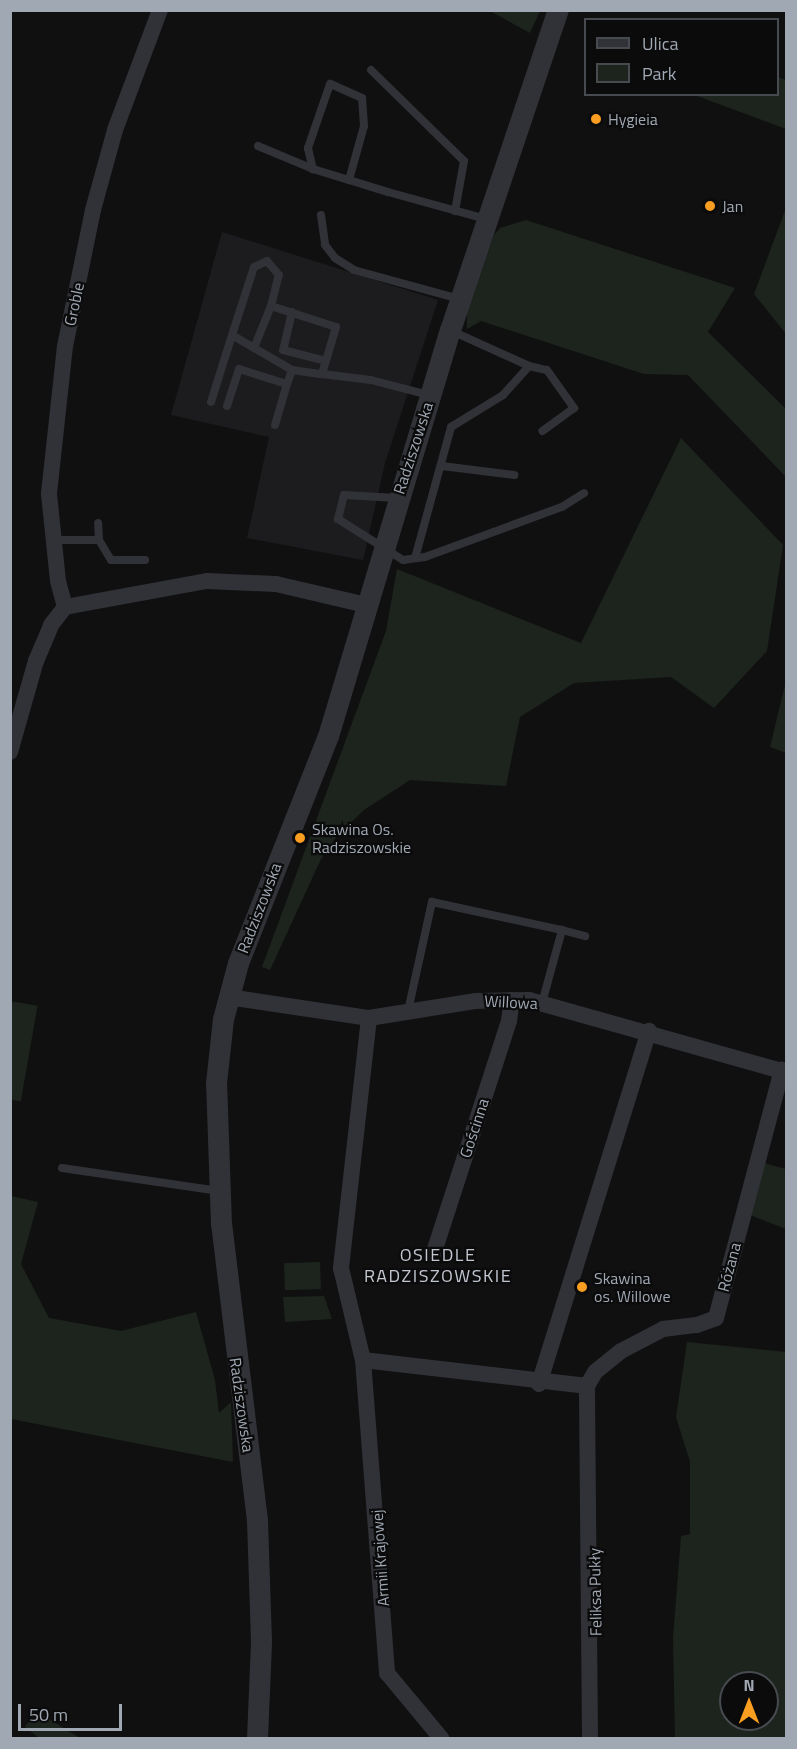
<!DOCTYPE html>
<html>
<head>
<meta charset="utf-8">
<style>
  body { margin:0 }
  #map { position:relative; width:797px; height:1749px; overflow:hidden; background:#101011; font-family:"Titillium Web",sans-serif }
  div>[style] { position:absolute }
  .built>* { inset:0; background:#1c1c1e }
  .green>* { inset:0; background:#1c241d; transform-origin:0 0 }
  .service>* { height:8px; margin:-4px; padding:0 4px; transform-origin:4px; border-radius:4px; background:#313237 }
  .minor>* { height:16px; margin:-8px; padding:0 8px; transform-origin:8px; border-radius:8px; background:#313237 }
  .tertiary>* { height:21px; margin:-10.5px; padding:0 10.5px; transform-origin:10.5px; border-radius:10.5px; background:#313237 }
  .dots>* { width:16px; height:16px; translate:-50% -50%; box-sizing:border-box; border:3px solid #0b0b0c; border-radius:50% }
  span { translate:-50% -50%; white-space:nowrap; text-align:center; line-height:1.15; -webkit-text-stroke:4.5px #0b0b0c; paint-order:stroke }
  .poi-label { font-size:16px; color:#a0a8b3 }
  .left { translate:0 -50%; text-align:left }
  .street-label { font-size:16px; color:#a0a8b3 }
  .neighbourhood-label { font-size:18px; color:#c1c6cf; letter-spacing:1.5px }
  .frame { position:absolute; inset:0; border:12px solid #a0a8b3; pointer-events:none }
  .legend { position:absolute; left:584px; top:18px; width:195px; height:78px; box-sizing:border-box; background:#0b0b0c; border:2px solid #474a4f; margin:0; padding:8px 10px; list-style:none; font-size:18px; color:#a0a8b3 }
  .legend li { display:flex; align-items:center; gap:12px; height:30px }
  .legend b { width:30px; border:2px solid #474a4f }
  .north { position:absolute; left:719px; top:1671px; width:60px; height:60px; box-sizing:border-box; background:#0b0b0c; border:2px solid #474a4f; border-radius:50%; rotate:0deg; font-size:16px; font-weight:700; line-height:24px; text-align:center; color:#a0a8b3 }
  .north::after { content:''; display:block; margin:auto; width:21px; height:27px; background:#f99e21; clip-path:polygon(50% 0,100% 100%,50% 72%,0 100%) }
  .scale { position:absolute; left:18px; top:1704px; width:104px; height:27px; box-sizing:border-box; border:3px solid #a0a8b3; border-top:0; padding-left:8px; font-size:18px; line-height:21px; white-space:nowrap; color:#a0a8b3; -webkit-text-stroke:4px #0b0b0c; paint-order:stroke }
</style>
</head>
<body>
<div id="map">
  <div class="built">
    <div style="clip-path:polygon(222px 232px,438px 300px,385px 463px,363px 560px,247px 538px,269px 437px,171px 415px)"></div>
  </div>
  <div class="green">
    <div style="clip-path:polygon(490px 11px,540px 11px,530px 33px)"></div>
    <div style="clip-path:polygon(778px 77px,786px 80px,786px 129px,697px 96px,778px 94px)"></div>
    <div style="clip-path:polygon(786px 208px,786px 334px,754px 294px)"></div>
    <div style="clip-path:polygon(526px 220px,735px 288px,708px 332px,786px 409px,786px 477px,688px 375px,644px 374px,481px 321px,467px 329px,467px 310px,494px 235px,500px 228px)"></div>
    <div style="clip-path:polygon(681px 438px,783px 545px,767px 651px,714px 708px,671px 677px,574px 683px,520px 717px,506px 786px,410px 780px,364px 810px,337px 836px,321px 859px,270px 970px,262px 967px,386px 631px,397px 569px,581px 643px)"></div>
    <div style="clip-path:polygon(786px 681px,786px 753px,770px 747px)"></div>
    <div style="left:10px;top:1001px;width:28px;height:97px;rotate:10deg"></div>
    <div style="clip-path:polygon(764px 1163px,786px 1169px,786px 1229px,750px 1215px)"></div>
    <div style="clip-path:polygon(11px 1196px,38px 1202px,21px 1264px,49px 1318px,121px 1331px,196px 1312px,215px 1380px,219px 1413px,231px 1402px,233px 1462px,11px 1419px)"></div>
    <div style="left:320px;top:1262px;width:27px;height:36px;rotate:88deg"></div>
    <div style="clip-path:polygon(324px 1296px,332px 1319px,285px 1322px,283px 1297px)"></div>
    <div style="clip-path:polygon(evenodd,687px 1342px,786px 1352px,786px 1738px,675px 1738px,673px 1638px,681px 1536px,690px 1534px,690px 1462px,676px 1417px,687px 1342px,731px 1683px,767px 1683px,767px 1719px,731px 1719px,731px 1683px)"></div>
    <div style="clip-path:polygon(36px 1711px,80px 1738px,39px 1738px,25px 1727px)"></div>
  </div>
  <div class="service">
    <div style="left:371px;top:70px;width:130px;rotate:44.4deg"></div>
    <div style="left:464px;top:161px;width:51px;rotate:100.2deg"></div>
    <div style="left:258px;top:146px;width:60px;rotate:22.7deg"></div>
    <div style="left:349px;top:180px;width:56px;rotate:-74.5deg"></div>
    <div style="left:364px;top:126px;width:28px;rotate:-94deg"></div>
    <div style="left:362px;top:98px;width:35px;rotate:-156deg"></div>
    <div style="left:330px;top:84px;width:68px;rotate:109deg"></div>
    <div style="left:308px;top:148px;width:22px;rotate:77deg"></div>
    <div style="left:313px;top:169px;width:38px;rotate:17deg"></div>
    <div style="left:349px;top:180px;width:41px;rotate:17.1deg"></div>
    <div style="left:388px;top:192px;width:102px;rotate:15.4deg"></div>
    <div style="left:321px;top:215px;width:30px;rotate:82deg"></div>
    <div style="left:325px;top:245px;width:16px;rotate:52deg"></div>
    <div style="left:335px;top:258px;width:22px;rotate:32deg"></div>
    <div style="left:354px;top:270px;width:109px;rotate:15.4deg"></div>
    <div style="left:292px;top:312px;width:39px;rotate:103deg"></div>
    <div style="left:283px;top:350px;width:44px;rotate:14.3deg"></div>
    <div style="left:254px;top:348px;width:45px;rotate:-68deg"></div>
    <div style="left:529px;top:366px;width:18px;rotate:13deg"></div>
    <div style="left:547px;top:370px;width:47px;rotate:54.6deg"></div>
    <div style="left:574px;top:408px;width:39px;rotate:144deg"></div>
    <div style="left:322px;top:374px;width:49px;rotate:-73.4deg"></div>
    <div style="left:336px;top:327px;width:68px;rotate:-162.1deg"></div>
    <div style="left:271px;top:306px;width:32px;rotate:-76deg"></div>
    <div style="left:279px;top:275px;width:18px;rotate:-131deg"></div>
    <div style="left:267px;top:261px;width:14px;rotate:155deg"></div>
    <div style="left:254px;top:267px;width:71px;rotate:107.9deg"></div>
    <div style="left:232px;top:335px;width:69px;rotate:30.3deg"></div>
    <div style="left:292px;top:370px;width:30px;rotate:8deg"></div>
    <div style="left:322px;top:374px;width:49px;rotate:7deg"></div>
    <div style="left:371px;top:380px;width:60px;rotate:14.5deg"></div>
    <div style="left:211px;top:402px;width:70px;rotate:-72.6deg"></div>
    <div style="left:227px;top:406px;width:39px;rotate:-72deg"></div>
    <div style="left:239px;top:369px;width:50px;rotate:17.4deg"></div>
    <div style="left:287px;top:384px;width:15px;rotate:-70deg"></div>
    <div style="left:275px;top:425px;width:43px;rotate:-73.7deg"></div>
    <div style="left:442px;top:466px;width:73px;rotate:7.1deg"></div>
    <div style="left:397px;top:498px;width:53px;rotate:-176.8deg"></div>
    <div style="left:344px;top:495px;width:25px;rotate:104deg"></div>
    <div style="left:338px;top:519px;width:77px;rotate:32.2deg"></div>
    <div style="left:403px;top:560px;width:22px;rotate:-8deg"></div>
    <div style="left:425px;top:557px;width:146px;rotate:-20.1deg"></div>
    <div style="left:562px;top:507px;width:26px;rotate:-32deg"></div>
    <div style="left:54px;top:540px;width:45px"></div>
    <div style="left:99px;top:540px;width:17px;rotate:-93deg"></div>
    <div style="left:99px;top:540px;width:23px;rotate:59deg"></div>
    <div style="left:111px;top:560px;width:34px"></div>
    <div style="left:415px;top:558px;width:136px;rotate:-74.6deg"></div>
    <div style="left:451px;top:427px;width:61px;rotate:-31.6deg"></div>
    <div style="left:503px;top:395px;width:39px;rotate:-48deg"></div>
    <div style="left:529px;top:366px;width:85px;rotate:-155.6deg"></div>
    <div style="left:542px;top:1003px;width:76px;rotate:-74.7deg"></div>
    <div style="left:562px;top:930px;width:24px;rotate:15deg"></div>
    <div style="left:408px;top:1011px;width:112px;rotate:-77.6deg"></div>
    <div style="left:432px;top:902px;width:133px;rotate:12.2deg"></div>
    <div style="left:62px;top:1168px;width:159px;rotate:8.3deg"></div>
  </div>
  <div class="minor">
    <div style="left:160px;top:10px;width:128px;rotate:110.6deg"></div>
    <div style="left:115px;top:130px;width:83px;rotate:105.4deg"></div>
    <div style="left:93px;top:210px;width:139px;rotate:101.6deg"></div>
    <div style="left:65px;top:346px;width:149px;rotate:96.2deg"></div>
    <div style="left:49px;top:494px;width:87px;rotate:84.1deg"></div>
    <div style="left:58px;top:581px;width:27px;rotate:75deg"></div>
    <div style="left:65px;top:607px;width:144px;rotate:-10.4deg"></div>
    <div style="left:207px;top:581px;width:69px;rotate:2.5deg"></div>
    <div style="left:276px;top:584px;width:92px;rotate:13.1deg"></div>
    <div style="left:10px;top:752px;width:95px;rotate:-74.1deg"></div>
    <div style="left:36px;top:661px;width:39px;rotate:-67deg"></div>
    <div style="left:51px;top:625px;width:23px;rotate:-52deg"></div>
    <div style="left:228px;top:997px;width:143px;rotate:8.5deg"></div>
    <div style="left:369px;top:1018px;width:107px;rotate:-9.1deg"></div>
    <div style="left:475px;top:1001px;width:54px;rotate:-1.1deg"></div>
    <div style="left:529px;top:1000px;width:267px;rotate:15.7deg"></div>
    <div style="left:369px;top:1018px;width:252px;rotate:96.4deg"></div>
    <div style="left:341px;top:1268px;width:95px;rotate:76.6deg"></div>
    <div style="left:363px;top:1360px;width:314px;rotate:85.6deg"></div>
    <div style="left:387px;top:1673px;width:85px;rotate:50.3deg"></div>
    <div style="left:433px;top:1255px;width:246px;rotate:-72deg"></div>
    <div style="left:509px;top:1021px;width:21px;rotate:-82deg"></div>
    <div style="left:363px;top:1360px;width:226px;rotate:6.6deg"></div>
    <div style="left:539px;top:1384px;width:370px;rotate:-72.7deg"></div>
    <div style="left:590px;top:1738px;width:352px;rotate:-90.5deg"></div>
    <div style="left:587px;top:1386px;width:16px;rotate:-60deg"></div>
    <div style="left:595px;top:1372px;width:33px;rotate:-39deg"></div>
    <div style="left:621px;top:1351px;width:47px;rotate:-27.6deg"></div>
    <div style="left:663px;top:1329px;width:34px;rotate:-7deg"></div>
    <div style="left:697px;top:1325px;width:20px;rotate:-20deg"></div>
    <div style="left:716px;top:1318px;width:257px;rotate:-75.1deg"></div>
  </div>
  <div class="tertiary">
    <div style="left:257px;top:1738px;width:97px;rotate:-87.6deg"></div>
    <div style="left:261px;top:1641px;width:121px;rotate:-91.9deg"></div>
    <div style="left:257px;top:1520px;width:298px;rotate:-96.9deg"></div>
    <div style="left:221px;top:1224px;width:141px;rotate:-92deg"></div>
    <div style="left:216px;top:1083px;width:64px;rotate:-83.8deg"></div>
    <div style="left:223px;top:1019px;width:58px;rotate:-75deg"></div>
    <div style="left:238px;top:963px;width:244px;rotate:-68.4deg"></div>
    <div style="left:328px;top:736px;width:424px;rotate:-73.3deg"></div>
    <div style="left:450px;top:330px;width:338px;rotate:-71.4deg"></div>
  </div>
  <div class="dots">
    <div style="left:596px;top:119px;background:#f99e21"></div>
    <div style="left:710px;top:206px;background:#f99e21"></div>
    <div style="left:300px;top:838px;background:#f99e21"></div>
    <div style="left:582px;top:1287px;background:#f99e21"></div>
  </div>
  <div class="poi-label">
    <span class="left" style="left:608px;top:119px">Hygieia</span>
    <span class="left" style="left:722px;top:206px">Jan</span>
    <span class="left" style="left:312px;top:838px">Skawina Os.<br>Radziszowskie</span>
    <span class="left" style="left:594px;top:1287px">Skawina<br>os. Willowe</span>
  </div>
  <div class="street-label">
    <span style="left:74px;top:304px;rotate:-78deg">Groble</span>
    <span style="left:413px;top:448px;rotate:-72deg">Radziszowska</span>
    <span style="left:259px;top:908px;rotate:-69deg">Radziszowska</span>
    <span style="left:511px;top:1002px;rotate:3deg">Willowa</span>
    <span style="left:474px;top:1128px;rotate:-72deg">Gościnna</span>
    <span style="left:729px;top:1267px;rotate:-75deg">Różana</span>
    <span style="left:242px;top:1405px;rotate:82deg">Radziszowska</span>
    <span style="left:380px;top:1558px;rotate:-94deg">Armii Krajowej</span>
    <span style="left:595px;top:1592px;rotate:-91deg">Feliksa Pukły</span>
  </div>
  <div class="neighbourhood-label">
    <span style="left:438px;top:1266px">OSIEDLE<br>RADZISZOWSKIE</span>
  </div>
  <div class="frame"></div>
  <ul class="legend">
  <li><b style="height:8px;background:#313237"></b>Ulica</li>
  <li><b style="height:16px;background:#1c241d"></b>Park</li>
  </ul>
  <div class="north">N</div>
  <div class="scale">50 m</div>
</div>
</body>
</html>
